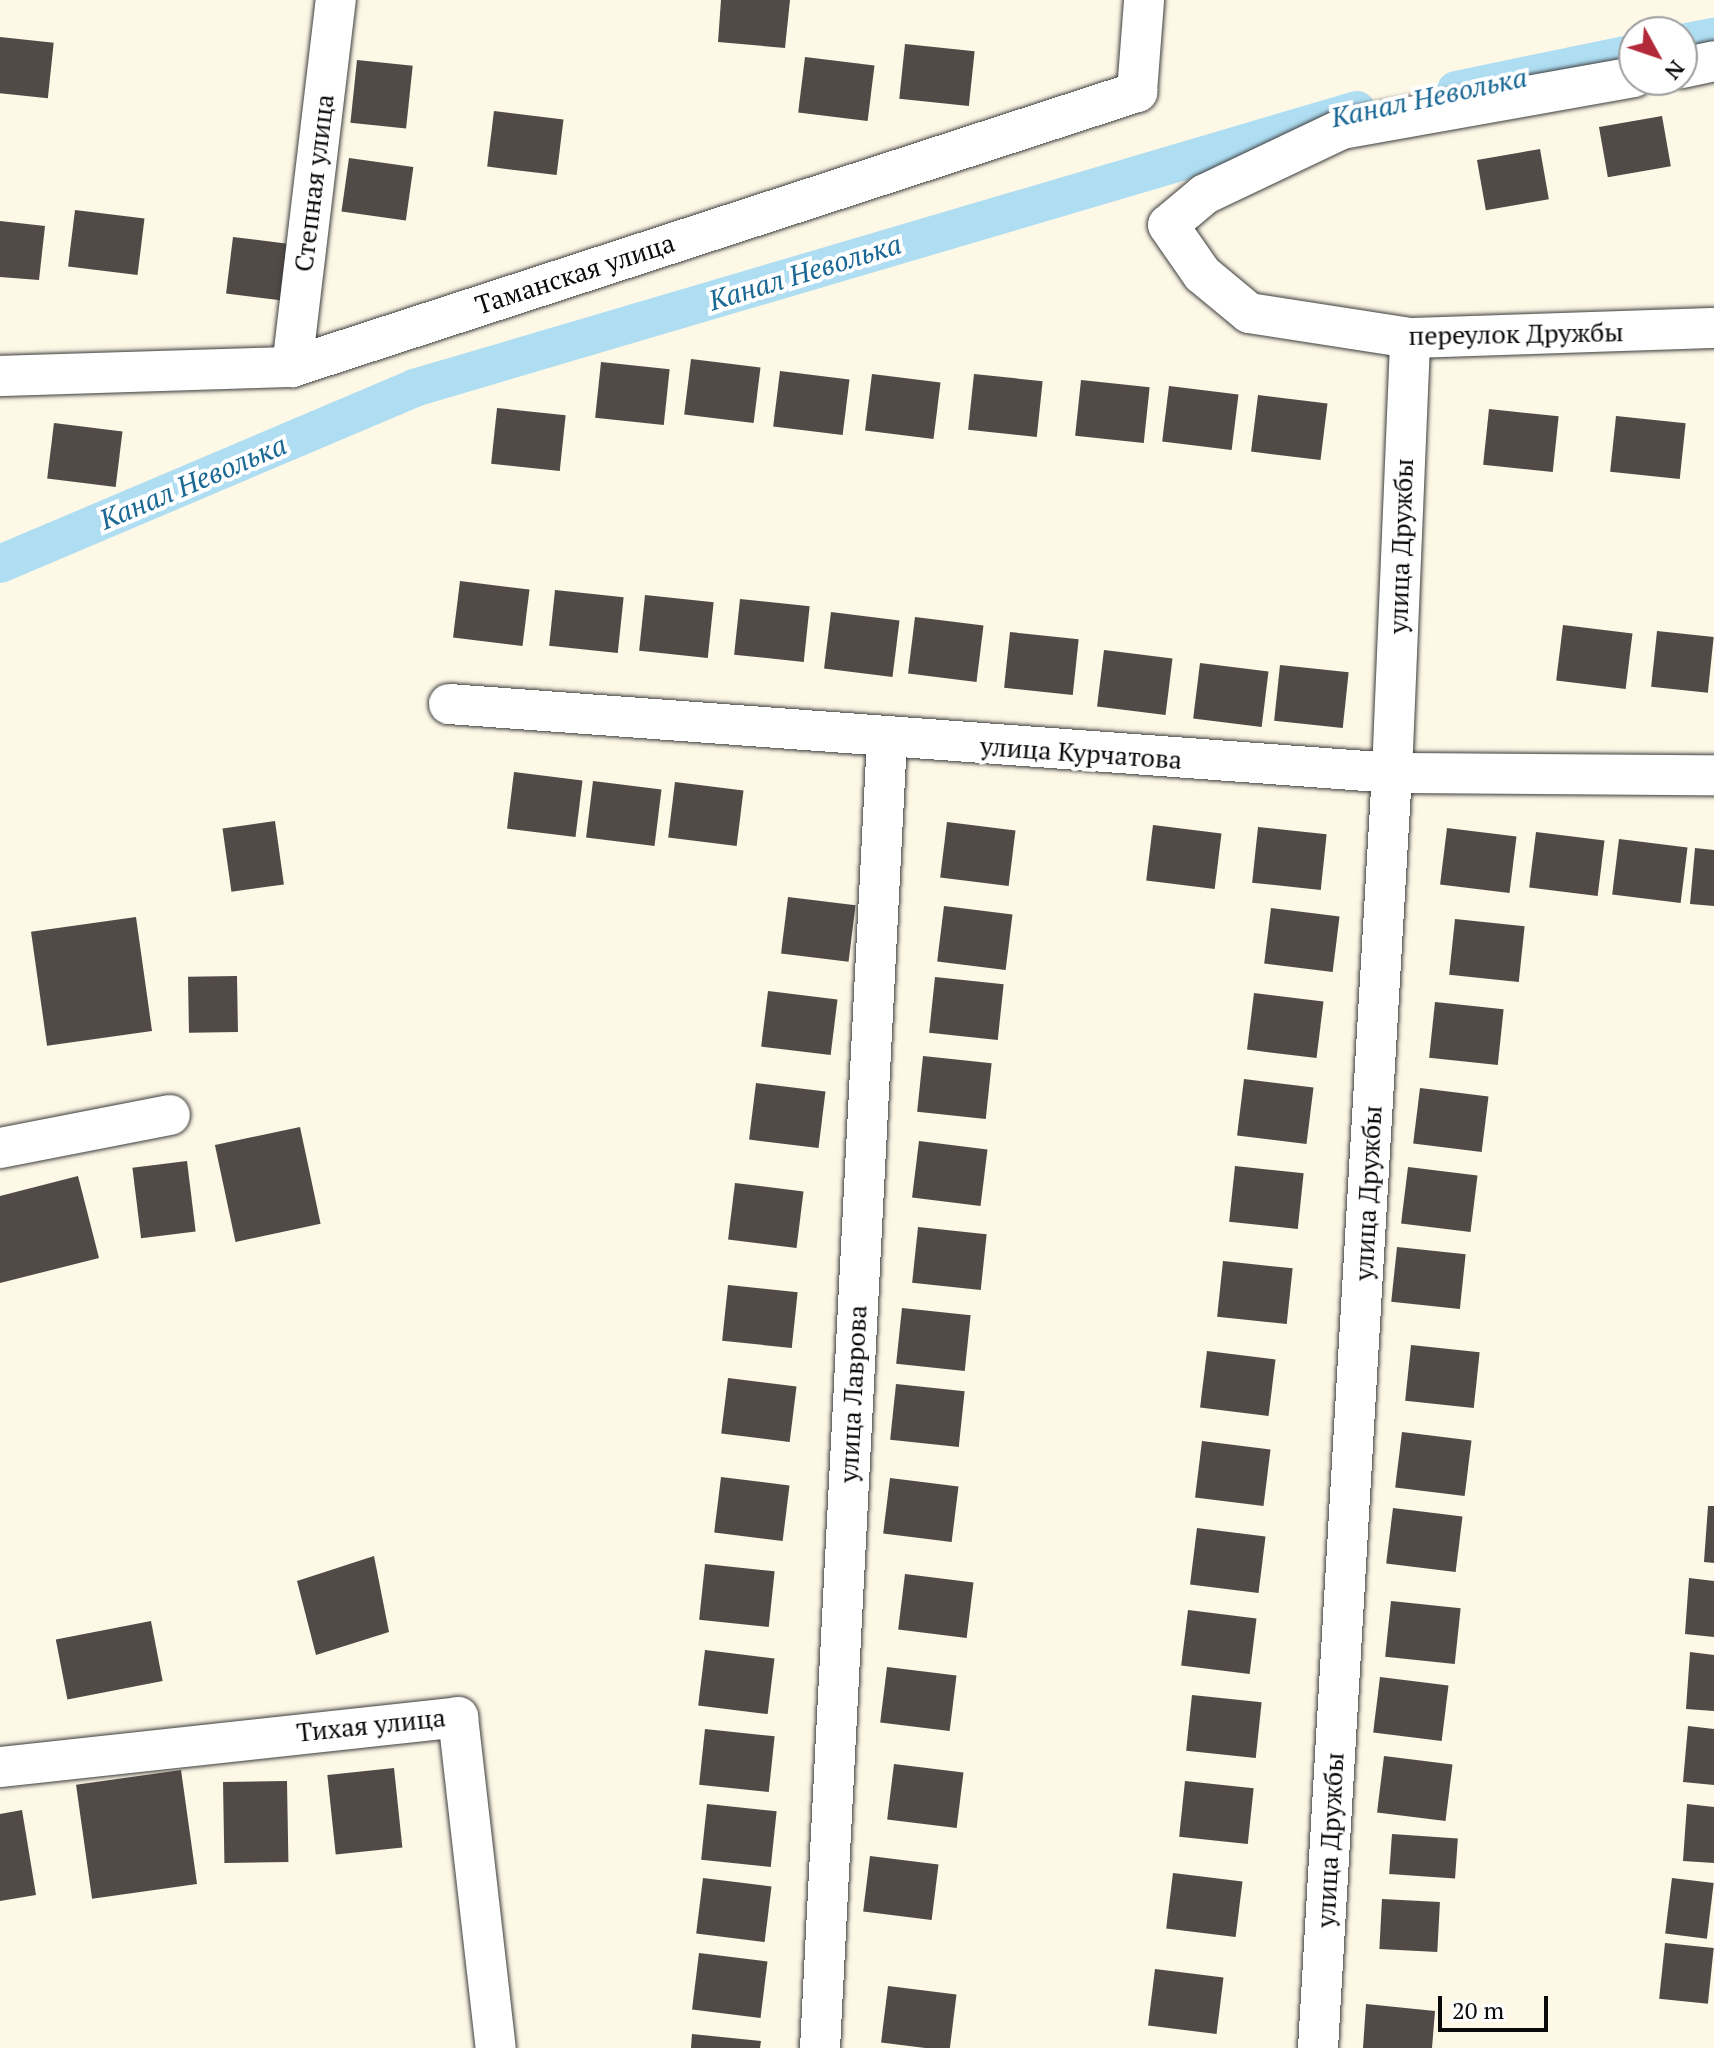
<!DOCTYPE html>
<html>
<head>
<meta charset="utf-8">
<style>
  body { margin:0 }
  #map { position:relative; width:1714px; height:2048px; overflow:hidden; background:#fef8e7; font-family:"PT Serif",serif }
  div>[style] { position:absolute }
  .canal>* { height:38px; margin:-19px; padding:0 19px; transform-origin:19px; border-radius:19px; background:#afdef3 }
  .building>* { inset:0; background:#524a47; transform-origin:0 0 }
  .roads { filter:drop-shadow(0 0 2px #3d3d3d) drop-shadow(0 0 2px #3d3d3d) }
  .minor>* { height:40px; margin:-20px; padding:0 20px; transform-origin:20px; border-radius:20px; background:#fff }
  span { translate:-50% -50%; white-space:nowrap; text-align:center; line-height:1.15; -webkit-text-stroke:8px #fff; paint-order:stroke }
  .street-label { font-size:26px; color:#0a0a0a }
  .water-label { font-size:28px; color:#1a6894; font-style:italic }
  .north { position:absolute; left:1618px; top:16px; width:80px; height:80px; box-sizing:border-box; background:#fff; border:2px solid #9d9d9d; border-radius:50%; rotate:130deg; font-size:22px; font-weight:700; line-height:32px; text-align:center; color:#0a0a0a }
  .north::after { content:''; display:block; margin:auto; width:28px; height:36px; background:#b2293a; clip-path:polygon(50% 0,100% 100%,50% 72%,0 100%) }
  .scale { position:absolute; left:1438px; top:1996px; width:110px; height:36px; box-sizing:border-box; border:4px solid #0a0a0a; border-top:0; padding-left:10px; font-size:24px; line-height:28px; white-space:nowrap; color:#0a0a0a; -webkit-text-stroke:6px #fff; paint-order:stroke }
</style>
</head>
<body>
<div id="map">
  <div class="canal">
    <div style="left:1682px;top:43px;width:33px;rotate:-11deg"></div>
    <div style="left:1456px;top:90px;width:182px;rotate:-11.7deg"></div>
    <div style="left:0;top:564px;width:450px;rotate:-23deg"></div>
    <div style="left:414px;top:388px;width:983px;rotate:-16.43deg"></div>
  </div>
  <div class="building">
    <div style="clip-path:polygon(721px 0,790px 0,785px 48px,718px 42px)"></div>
    <div style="left:0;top:37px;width:54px;height:56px;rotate:6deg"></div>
    <div style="left:905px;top:44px;width:70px;height:55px;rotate:6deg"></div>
    <div style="left:805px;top:57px;width:70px;height:56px;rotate:7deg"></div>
    <div style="left:357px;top:60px;width:56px;height:63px;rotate:6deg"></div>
    <div style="left:494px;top:111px;width:70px;height:56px;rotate:7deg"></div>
    <div style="left:1662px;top:116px;width:51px;height:64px;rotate:80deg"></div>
    <div style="left:1540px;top:149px;width:51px;height:64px;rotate:80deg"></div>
    <div style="left:349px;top:158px;width:65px;height:54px;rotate:8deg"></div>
    <div style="left:75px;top:210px;width:70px;height:57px;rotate:7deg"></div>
    <div style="clip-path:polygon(0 221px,45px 226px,39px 280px,0 277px)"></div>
    <div style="left:233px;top:237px;width:69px;height:57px;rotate:7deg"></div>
    <div style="left:691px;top:359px;width:70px;height:56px;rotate:7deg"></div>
    <div style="left:601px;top:362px;width:69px;height:56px;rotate:6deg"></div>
    <div style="left:780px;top:371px;width:70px;height:56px;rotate:7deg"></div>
    <div style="left:872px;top:374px;width:69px;height:57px;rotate:7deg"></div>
    <div style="left:974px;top:374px;width:69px;height:56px;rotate:6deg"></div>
    <div style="left:1081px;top:380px;width:69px;height:56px;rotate:6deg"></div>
    <div style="left:1169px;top:386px;width:70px;height:56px;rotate:7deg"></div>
    <div style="left:1258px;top:395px;width:70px;height:57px;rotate:7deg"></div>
    <div style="left:497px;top:408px;width:69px;height:56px;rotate:6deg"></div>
    <div style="left:1489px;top:409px;width:70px;height:56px;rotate:6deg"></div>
    <div style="left:1616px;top:416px;width:70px;height:56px;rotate:6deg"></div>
    <div style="left:54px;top:423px;width:69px;height:56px;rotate:7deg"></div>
    <div style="left:460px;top:581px;width:70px;height:57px;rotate:7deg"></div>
    <div style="left:555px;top:590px;width:69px;height:56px;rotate:6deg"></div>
    <div style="left:645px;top:595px;width:69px;height:56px;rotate:6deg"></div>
    <div style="left:740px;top:599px;width:70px;height:56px;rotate:6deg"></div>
    <div style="left:831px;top:612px;width:69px;height:57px;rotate:7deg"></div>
    <div style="left:915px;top:617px;width:69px;height:57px;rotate:7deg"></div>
    <div style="left:1563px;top:625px;width:70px;height:56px;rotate:7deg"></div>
    <div style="left:1657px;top:631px;width:57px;height:56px;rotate:6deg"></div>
    <div style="left:1010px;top:632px;width:69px;height:56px;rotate:6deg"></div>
    <div style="left:1104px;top:650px;width:69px;height:57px;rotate:7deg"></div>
    <div style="left:1200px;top:663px;width:69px;height:56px;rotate:7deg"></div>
    <div style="left:1280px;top:665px;width:69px;height:56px;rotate:6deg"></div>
    <div style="left:514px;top:772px;width:69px;height:57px;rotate:7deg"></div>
    <div style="left:593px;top:781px;width:69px;height:57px;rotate:7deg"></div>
    <div style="left:675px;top:782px;width:69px;height:56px;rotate:7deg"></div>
    <div style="left:275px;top:821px;width:64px;height:53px;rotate:82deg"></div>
    <div style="left:947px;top:822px;width:69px;height:56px;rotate:7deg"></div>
    <div style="left:1153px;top:825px;width:69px;height:56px;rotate:7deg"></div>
    <div style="left:1258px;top:827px;width:69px;height:56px;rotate:6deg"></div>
    <div style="left:1447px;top:828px;width:70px;height:57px;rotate:7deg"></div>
    <div style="left:1536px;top:832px;width:69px;height:56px;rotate:7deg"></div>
    <div style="left:1619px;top:839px;width:69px;height:56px;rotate:7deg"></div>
    <div style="clip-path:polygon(1695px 848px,1714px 850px,1714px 906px,1690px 904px)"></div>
    <div style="left:788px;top:897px;width:68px;height:57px;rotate:7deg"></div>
    <div style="left:944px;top:906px;width:69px;height:56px;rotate:7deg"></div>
    <div style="left:1271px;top:908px;width:69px;height:56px;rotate:7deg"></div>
    <div style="left:136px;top:917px;width:115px;height:106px;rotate:82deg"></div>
    <div style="left:1455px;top:919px;width:70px;height:56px;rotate:6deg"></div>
    <div style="left:237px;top:976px;width:56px;height:49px;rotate:89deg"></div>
    <div style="left:935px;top:977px;width:69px;height:56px;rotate:6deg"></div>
    <div style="left:768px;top:991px;width:70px;height:56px;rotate:7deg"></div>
    <div style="left:1254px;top:993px;width:70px;height:57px;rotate:7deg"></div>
    <div style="left:1435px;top:1002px;width:69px;height:56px;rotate:6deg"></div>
    <div style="left:923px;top:1056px;width:69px;height:56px;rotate:6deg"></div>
    <div style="left:1244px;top:1079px;width:70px;height:57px;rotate:7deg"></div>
    <div style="left:756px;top:1083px;width:70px;height:57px;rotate:7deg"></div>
    <div style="left:1420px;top:1088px;width:69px;height:56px;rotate:7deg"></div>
    <div style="left:300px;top:1127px;width:99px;height:87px;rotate:78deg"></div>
    <div style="left:919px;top:1141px;width:69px;height:57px;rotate:7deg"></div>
    <div style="left:187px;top:1161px;width:71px;height:55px;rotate:83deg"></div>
    <div style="left:1235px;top:1166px;width:69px;height:56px;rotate:6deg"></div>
    <div style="left:1408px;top:1167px;width:70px;height:57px;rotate:7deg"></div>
    <div style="clip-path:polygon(78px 1176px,99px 1258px,0 1283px,0 1196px)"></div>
    <div style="left:735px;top:1183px;width:69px;height:57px;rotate:7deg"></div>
    <div style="left:918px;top:1227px;width:69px;height:56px;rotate:6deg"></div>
    <div style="left:1397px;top:1247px;width:69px;height:55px;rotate:6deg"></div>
    <div style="left:1223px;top:1261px;width:70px;height:56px;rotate:6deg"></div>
    <div style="left:728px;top:1285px;width:70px;height:56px;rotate:6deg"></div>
    <div style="left:902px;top:1308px;width:69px;height:56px;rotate:6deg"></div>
    <div style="left:1411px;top:1345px;width:69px;height:56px;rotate:6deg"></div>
    <div style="left:1207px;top:1351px;width:69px;height:57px;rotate:7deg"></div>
    <div style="left:728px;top:1378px;width:69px;height:56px;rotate:7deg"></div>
    <div style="left:896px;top:1384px;width:69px;height:56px;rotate:6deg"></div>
    <div style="left:1402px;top:1432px;width:70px;height:56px;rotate:7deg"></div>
    <div style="left:1202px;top:1441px;width:69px;height:57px;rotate:7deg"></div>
    <div style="left:721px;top:1477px;width:69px;height:56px;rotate:7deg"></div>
    <div style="left:890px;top:1478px;width:69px;height:56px;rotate:7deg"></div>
    <div style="clip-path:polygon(1708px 1506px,1714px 1506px,1714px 1563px,1704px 1562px)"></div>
    <div style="left:1393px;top:1508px;width:70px;height:56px;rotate:7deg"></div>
    <div style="left:1197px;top:1528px;width:69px;height:57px;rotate:7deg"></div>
    <div style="clip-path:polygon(374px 1556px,389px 1632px,316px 1655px,297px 1581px)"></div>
    <div style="left:705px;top:1564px;width:70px;height:56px;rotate:6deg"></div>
    <div style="left:905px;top:1574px;width:69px;height:56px;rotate:7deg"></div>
    <div style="clip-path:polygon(1689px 1578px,1714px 1581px,1714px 1637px,1685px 1634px)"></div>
    <div style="left:1391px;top:1601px;width:70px;height:56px;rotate:6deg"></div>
    <div style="left:1188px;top:1610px;width:69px;height:56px;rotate:7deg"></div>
    <div style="left:151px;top:1621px;width:61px;height:97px;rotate:79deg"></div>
    <div style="left:705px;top:1650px;width:70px;height:56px;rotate:7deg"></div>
    <div style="clip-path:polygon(1690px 1652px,1714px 1655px,1714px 1711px,1686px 1709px)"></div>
    <div style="left:887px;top:1667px;width:70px;height:56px;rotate:7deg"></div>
    <div style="left:1380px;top:1677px;width:69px;height:56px;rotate:7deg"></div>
    <div style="left:1192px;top:1695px;width:70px;height:56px;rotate:6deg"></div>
    <div style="clip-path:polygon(1688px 1726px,1714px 1729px,1714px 1785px,1683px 1782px)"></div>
    <div style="left:705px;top:1729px;width:70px;height:56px;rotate:6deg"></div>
    <div style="left:1384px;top:1756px;width:69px;height:57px;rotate:7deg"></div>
    <div style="left:894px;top:1764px;width:70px;height:56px;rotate:7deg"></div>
    <div style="left:394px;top:1768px;width:80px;height:67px;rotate:84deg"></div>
    <div style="left:181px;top:1770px;width:115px;height:106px;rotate:82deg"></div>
    <div style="left:287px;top:1781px;width:81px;height:64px;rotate:89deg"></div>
    <div style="left:1185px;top:1781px;width:69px;height:56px;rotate:6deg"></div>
    <div style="left:707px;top:1804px;width:70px;height:56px;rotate:6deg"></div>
    <div style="clip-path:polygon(1687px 1804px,1714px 1807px,1714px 1863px,1683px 1861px)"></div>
    <div style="clip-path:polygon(22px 1810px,36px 1895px,0 1901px,0 1814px)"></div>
    <div style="left:1392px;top:1834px;width:66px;height:40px;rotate:4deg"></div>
    <div style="left:870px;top:1856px;width:69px;height:56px;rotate:7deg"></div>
    <div style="left:1173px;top:1873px;width:70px;height:56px;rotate:7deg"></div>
    <div style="left:703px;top:1878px;width:69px;height:56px;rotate:7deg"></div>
    <div style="left:1672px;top:1878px;width:42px;height:56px;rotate:7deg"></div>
    <div style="left:1382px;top:1899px;width:58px;height:50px;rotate:3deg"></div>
    <div style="left:1665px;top:1943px;width:49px;height:56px;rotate:6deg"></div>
    <div style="left:699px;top:1953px;width:69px;height:57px;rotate:7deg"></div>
    <div style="left:1155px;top:1969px;width:69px;height:57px;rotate:7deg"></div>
    <div style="left:888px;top:1986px;width:69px;height:57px;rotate:7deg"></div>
    <div style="clip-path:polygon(1366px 2004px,1435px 2011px,1432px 2048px,1363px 2048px)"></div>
    <div style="clip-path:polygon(692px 2034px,761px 2041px,760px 2048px,691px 2048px)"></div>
  </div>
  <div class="roads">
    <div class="minor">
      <div style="left:1682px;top:68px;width:33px;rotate:-12deg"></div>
      <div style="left:1634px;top:77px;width:297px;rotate:169.9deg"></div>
      <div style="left:1342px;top:129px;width:152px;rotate:154.6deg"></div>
      <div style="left:1205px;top:194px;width:48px;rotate:140deg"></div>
      <div style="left:1168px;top:225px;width:60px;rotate:55.2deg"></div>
      <div style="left:1202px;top:274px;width:61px;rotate:39.7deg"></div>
      <div style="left:1249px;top:313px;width:163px;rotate:8.8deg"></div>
      <div style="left:1410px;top:338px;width:304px;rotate:-1.9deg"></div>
      <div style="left:292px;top:367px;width:370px;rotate:-83.2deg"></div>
      <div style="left:0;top:376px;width:292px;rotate:-1.8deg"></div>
      <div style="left:292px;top:367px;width:889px;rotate:-18.03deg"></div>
      <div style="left:1137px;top:92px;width:92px;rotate:-85.6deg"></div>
      <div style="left:449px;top:704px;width:946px;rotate:4.18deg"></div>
      <div style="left:1392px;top:773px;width:322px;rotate:0.4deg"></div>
      <div style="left:0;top:1148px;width:173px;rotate:-11deg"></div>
      <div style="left:0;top:1767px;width:461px;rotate:-6.2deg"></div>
      <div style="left:458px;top:1717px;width:333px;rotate:83.5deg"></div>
      <div style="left:820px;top:2048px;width:1310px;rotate:-87.07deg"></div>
      <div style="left:1318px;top:2048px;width:1277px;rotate:-86.68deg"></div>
      <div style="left:1392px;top:773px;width:435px;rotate:-87.6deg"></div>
    </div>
  </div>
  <div class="street-label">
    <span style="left:314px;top:183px;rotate:-83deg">Степная улица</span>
    <span style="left:575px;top:274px;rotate:-18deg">Таманская улица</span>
    <span style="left:1516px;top:334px;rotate:-1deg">переулок Дружбы</span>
    <span style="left:1401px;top:546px;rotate:-88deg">улица Дружбы</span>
    <span style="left:1081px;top:753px;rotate:4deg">улица Курчатова</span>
    <span style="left:1368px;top:1193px;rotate:-87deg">улица Дружбы</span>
    <span style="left:853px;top:1394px;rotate:-87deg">улица Лаврова</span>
    <span style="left:371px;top:1725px;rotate:-6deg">Тихая улица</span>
    <span style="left:1330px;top:1840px;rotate:-87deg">улица Дружбы</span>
  </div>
  <div class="water-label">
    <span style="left:1429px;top:97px;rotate:-12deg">Канал Неволька</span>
    <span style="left:805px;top:272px;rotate:-17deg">Канал Неволька</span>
    <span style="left:193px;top:482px;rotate:-23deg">Канал Неволька</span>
  </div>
  <div class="north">N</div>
  <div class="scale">20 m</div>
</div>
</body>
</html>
